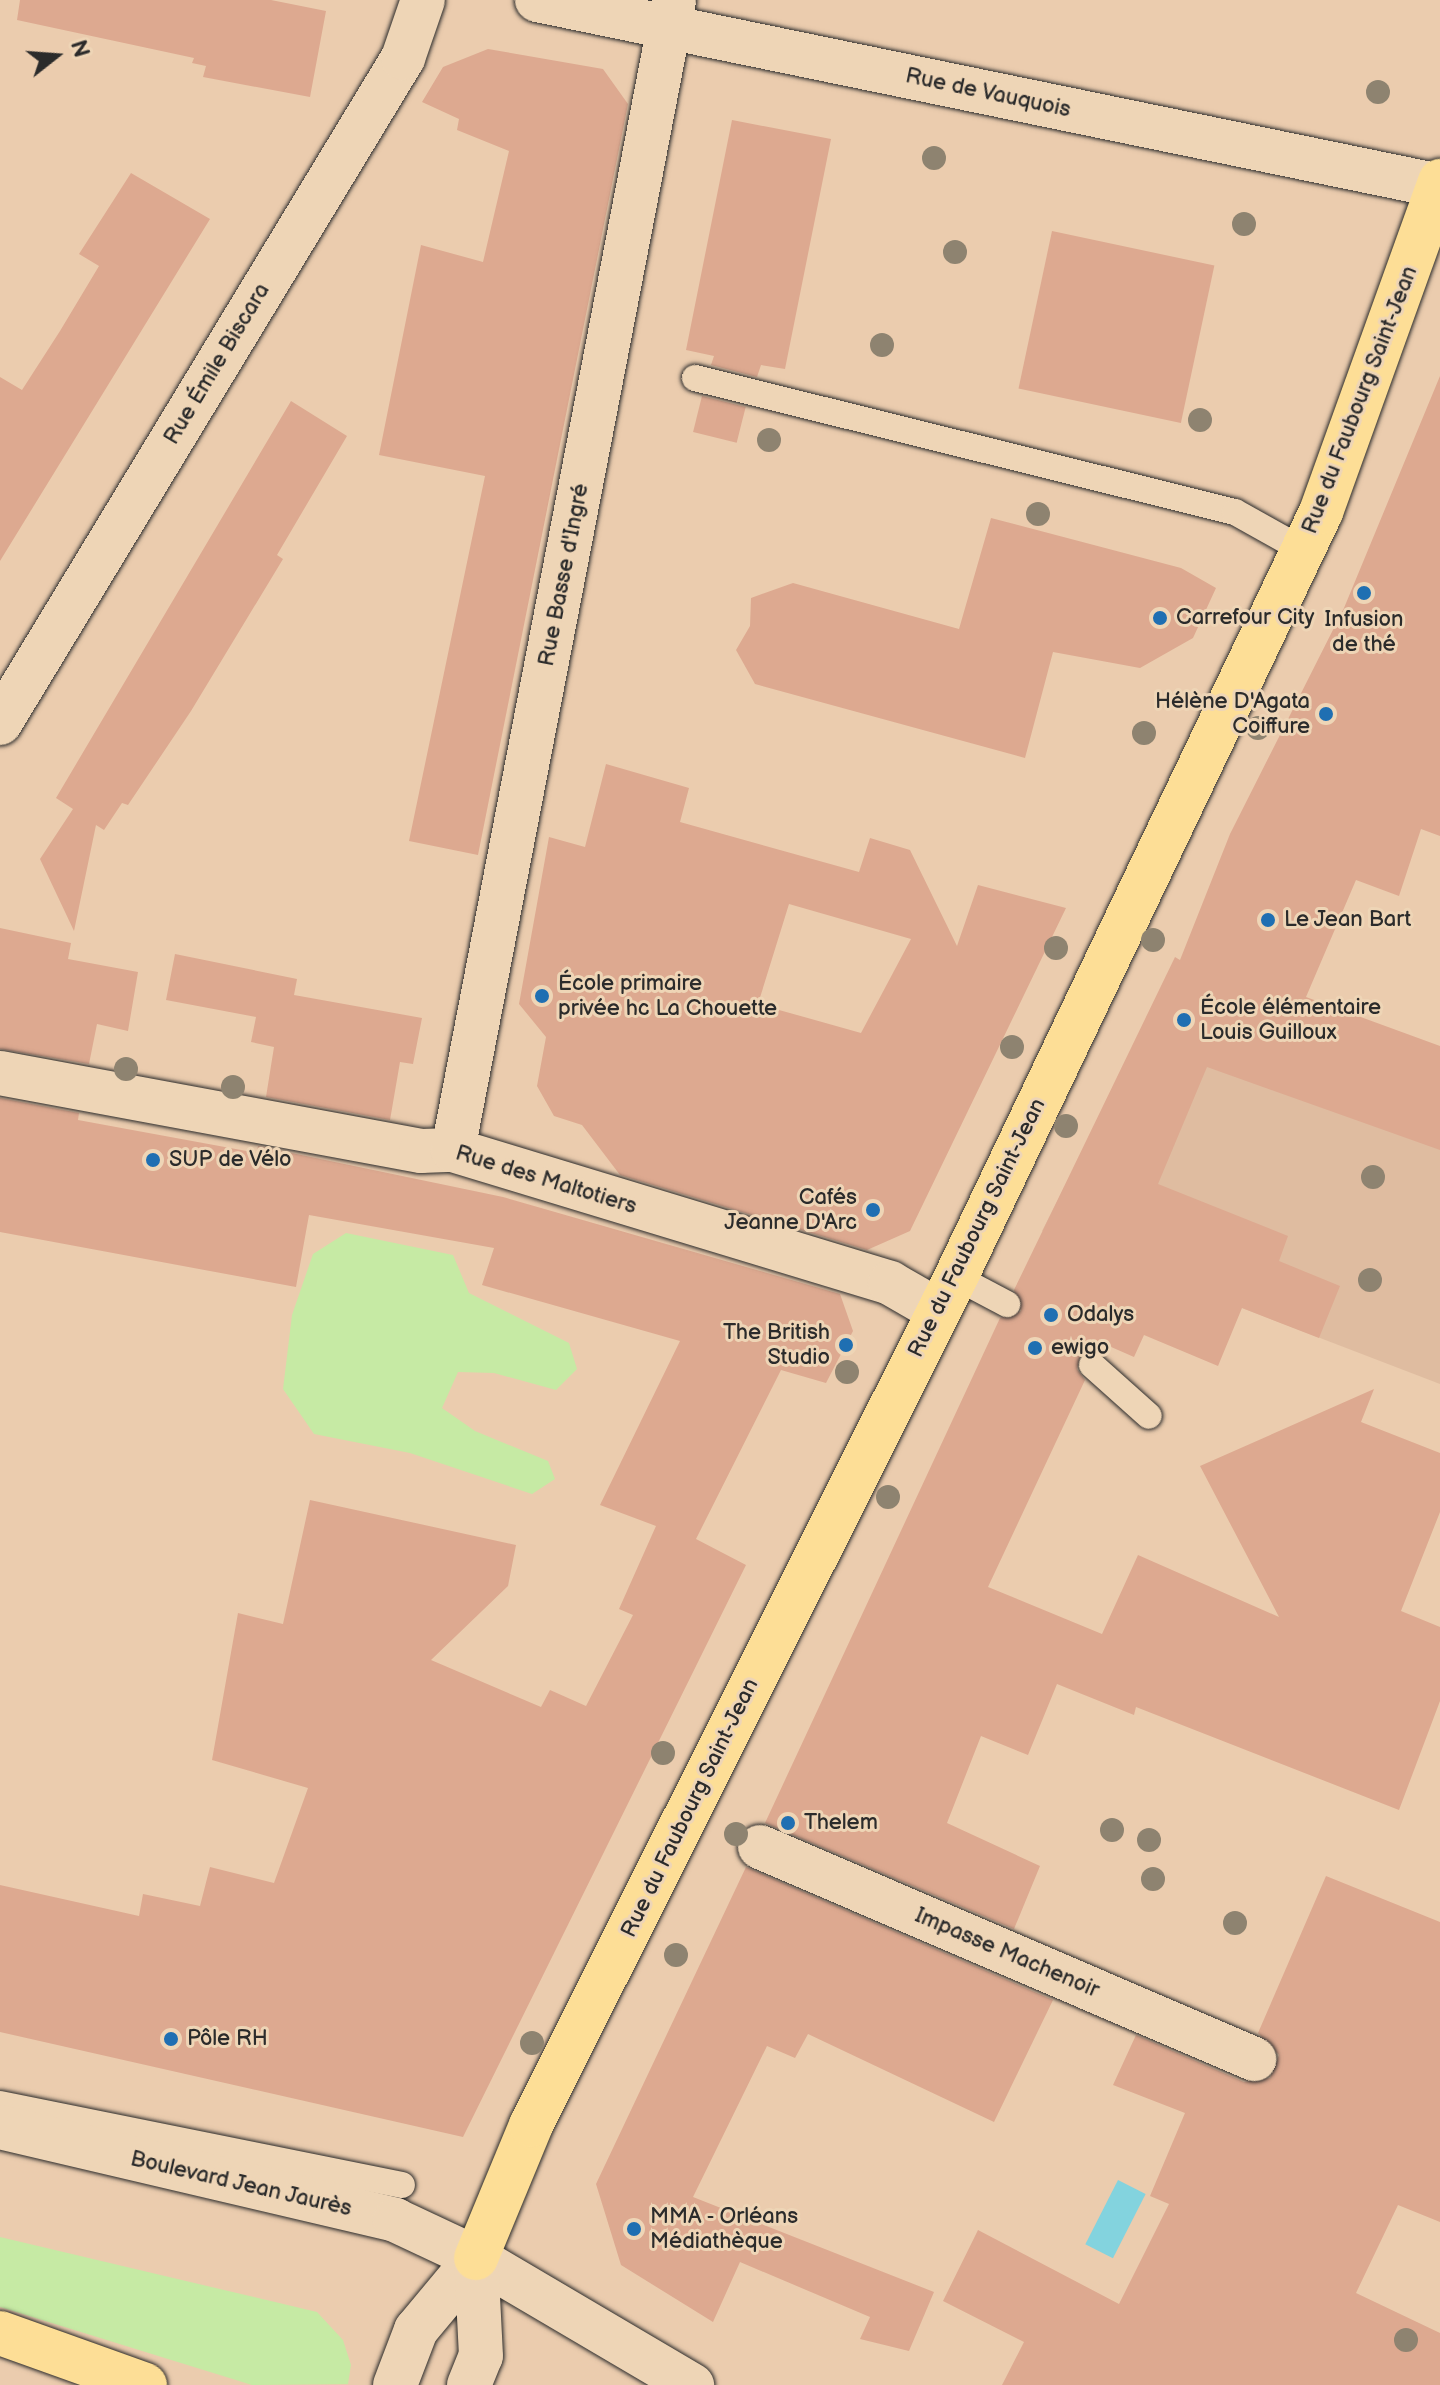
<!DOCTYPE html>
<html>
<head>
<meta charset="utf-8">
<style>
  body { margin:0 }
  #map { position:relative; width:1440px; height:2385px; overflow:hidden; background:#ebccae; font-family:"Balsamiq Sans",sans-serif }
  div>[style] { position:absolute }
  .built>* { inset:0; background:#dfbca0 }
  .green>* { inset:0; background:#c6eaa4 }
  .water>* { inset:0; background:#83d3de; transform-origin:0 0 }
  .building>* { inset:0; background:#dda990; transform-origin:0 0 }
  .roads { filter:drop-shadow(0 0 2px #2b2b2b) drop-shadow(0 0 2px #2b2b2b) }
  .lane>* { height:26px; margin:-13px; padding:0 13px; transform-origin:13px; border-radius:13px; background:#eed5b6 }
  .street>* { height:44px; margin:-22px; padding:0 22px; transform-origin:22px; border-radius:22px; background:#eed5b6 }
  .secondary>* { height:44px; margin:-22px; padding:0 22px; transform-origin:22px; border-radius:22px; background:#eed5b6 }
  .primary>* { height:44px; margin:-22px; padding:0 22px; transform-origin:22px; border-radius:22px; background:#fdde96 }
  .trees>* { width:24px; height:24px; margin:-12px; border-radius:50%; background:#8e8370 }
  .dots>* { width:22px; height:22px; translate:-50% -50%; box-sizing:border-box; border:4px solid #eed5b6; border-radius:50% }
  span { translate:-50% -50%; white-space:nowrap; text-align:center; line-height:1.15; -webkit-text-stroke:6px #eed5b6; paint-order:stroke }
  .street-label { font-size:22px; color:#2b2b2b }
  .poi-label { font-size:22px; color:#2b2b2b }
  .left { translate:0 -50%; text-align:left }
  .right { translate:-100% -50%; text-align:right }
  .north { position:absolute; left:16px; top:16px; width:80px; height:80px; -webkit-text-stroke:6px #eed5b6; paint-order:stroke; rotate:73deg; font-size:22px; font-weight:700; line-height:32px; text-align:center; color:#2b2b2b }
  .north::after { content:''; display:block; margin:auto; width:28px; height:36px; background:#2b2b2b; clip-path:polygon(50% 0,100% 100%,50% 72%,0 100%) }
</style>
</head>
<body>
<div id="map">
  <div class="built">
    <div style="clip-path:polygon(1180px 960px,1440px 1056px,1440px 1384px,1042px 1231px)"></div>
  </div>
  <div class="green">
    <div style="clip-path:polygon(346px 1233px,453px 1255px,469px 1293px,569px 1343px,577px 1369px,556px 1390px,494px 1373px,458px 1372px,442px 1408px,475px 1431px,548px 1461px,555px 1479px,532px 1494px,410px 1453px,314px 1434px,283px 1389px,292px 1315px,313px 1254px)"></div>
    <div style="clip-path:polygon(0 2237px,317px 2312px,343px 2340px,351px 2365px,348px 2384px,252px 2385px,0 2307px)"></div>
  </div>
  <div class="water">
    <div style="left:1118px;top:2180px;width:31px;height:72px;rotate:27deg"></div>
  </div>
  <div class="building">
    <div style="clip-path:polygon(20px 0,271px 0,326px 11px,310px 97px,203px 77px,206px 66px,192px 63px,194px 58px,17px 20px)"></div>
    <div style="clip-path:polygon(488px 49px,603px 69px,628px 104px,478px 855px,409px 841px,485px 476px,379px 455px,421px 245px,483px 262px,509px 151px,457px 130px,459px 119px,422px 102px,443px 67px)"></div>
    <div style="clip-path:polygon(732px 120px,831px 139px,785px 369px,761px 365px,757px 377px,711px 365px,714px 356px,686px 350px)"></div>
    <div style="clip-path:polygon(131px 173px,210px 219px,0 561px,0 377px,22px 390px,60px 331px,99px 266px,79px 254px)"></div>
    <div style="left:1052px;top:231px;width:166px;height:161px;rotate:12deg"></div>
    <div style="clip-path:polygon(1440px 376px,1440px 836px,1421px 829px,1399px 896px,1356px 880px,1306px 997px,1440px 1046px,1440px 1150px,1207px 1067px,1158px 1184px,1288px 1236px,1279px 1261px,1340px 1286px,1319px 1338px,1242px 1308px,1218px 1366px,1144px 1335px,1134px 1357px,1102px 1343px,1098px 1351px,1081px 1354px,1077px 1369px,1085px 1380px,988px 1587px,1102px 1634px,1138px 1555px,1279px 1617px,1200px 1466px,1374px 1389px,1361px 1422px,1440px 1453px,1440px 1512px,1401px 1611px,1440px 1627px,1440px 1701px,1399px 1810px,1136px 1707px,1134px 1715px,1057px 1684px,1028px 1755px,981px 1736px,947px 1823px,1040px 1866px,1014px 1929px,765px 1823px,1000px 1318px,1021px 1311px,1014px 1290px,1175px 957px,1180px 960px,1230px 834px,1344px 608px)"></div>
    <div style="left:702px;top:396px;width:45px;height:37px;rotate:14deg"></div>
    <div style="clip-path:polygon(291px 401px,347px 436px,277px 555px,283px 559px,191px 711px,128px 805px,122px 803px,104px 830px,96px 825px,74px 931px,40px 859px,73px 809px,56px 798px)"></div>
    <div style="clip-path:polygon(991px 518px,1181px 568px,1216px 588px,1193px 638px,1140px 668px,1053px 652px,1025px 758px,755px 684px,736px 650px,750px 626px,751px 598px,793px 583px,959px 629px)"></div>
    <div style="clip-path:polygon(evenodd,606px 764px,689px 788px,680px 822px,859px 872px,870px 838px,910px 850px,957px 946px,978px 885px,1066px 908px,910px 1231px,867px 1250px,620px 1175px,582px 1125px,554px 1116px,537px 1086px,546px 1037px,519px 1004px,549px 837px,585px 847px,606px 764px,789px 904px,911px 939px,861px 1033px,758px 1004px,789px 904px)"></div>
    <div style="clip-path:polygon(0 928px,71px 943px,68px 959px,138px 972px,128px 1031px,97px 1024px,89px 1064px,0 1049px)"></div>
    <div style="clip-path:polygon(175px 954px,297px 979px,294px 995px,422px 1018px,413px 1064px,400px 1062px,390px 1120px,266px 1097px,274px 1047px,251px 1042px,256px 1017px,166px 1000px)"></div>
    <div style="clip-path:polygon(0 1098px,79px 1113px,78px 1120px,257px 1153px,258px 1146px,503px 1197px,840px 1294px,853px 1331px,826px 1383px,781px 1370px,696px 1539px,746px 1565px,463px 2137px,0 2032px,0 1885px,139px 1916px,143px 1894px,200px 1906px,210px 1867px,274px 1883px,308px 1788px,212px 1760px,238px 1613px,283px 1624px,310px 1500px,516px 1545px,508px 1586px,431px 1660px,541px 1707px,550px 1690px,586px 1706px,633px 1615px,619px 1609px,656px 1526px,600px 1505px,680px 1341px,482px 1285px,494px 1248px,309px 1215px,296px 1287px,0 1232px)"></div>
    <div style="clip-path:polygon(746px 1867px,1053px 2000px,994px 2122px,808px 2034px,795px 2058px,767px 2046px,693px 2197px,934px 2292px,909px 2351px,860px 2339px,870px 2317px,740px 2262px,713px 2322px,621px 2265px,596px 2184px)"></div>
    <div style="clip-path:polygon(1326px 1876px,1440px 1922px,1440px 2222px,1398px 2205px,1356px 2293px,1440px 2333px,1440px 2385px,1002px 2385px,1024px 2342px,943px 2301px,978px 2230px,1119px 2304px,1169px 2204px,1150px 2196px,1185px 2113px,1113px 2085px,1136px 2035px,1244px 2082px,1270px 2078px,1279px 2055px,1258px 2033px)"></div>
  </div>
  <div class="roads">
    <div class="lane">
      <div style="left:695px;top:378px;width:556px;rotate:13.94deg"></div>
      <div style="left:1235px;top:512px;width:78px;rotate:29.2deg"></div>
      <div style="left:956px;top:1277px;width:58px;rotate:27.9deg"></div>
      <div style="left:1092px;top:1365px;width:76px;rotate:41.8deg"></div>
      <div style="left:0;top:2104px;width:410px;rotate:11.4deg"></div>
    </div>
    <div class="street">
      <div style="left:537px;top:0;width:922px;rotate:11.64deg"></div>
      <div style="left:0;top:723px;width:778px;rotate:-58.78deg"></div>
      <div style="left:403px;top:58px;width:61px;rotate:-71deg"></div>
      <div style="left:0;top:1073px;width:428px;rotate:10.5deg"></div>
      <div style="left:421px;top:1151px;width:32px;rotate:-2deg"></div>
      <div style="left:453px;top:1150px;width:457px;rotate:16.9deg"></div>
      <div style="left:890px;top:1283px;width:54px;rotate:29.9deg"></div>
      <div style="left:453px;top:1150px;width:1171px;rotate:-79.12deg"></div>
      <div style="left:760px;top:1847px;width:538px;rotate:23.23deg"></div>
    </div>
    <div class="secondary">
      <div style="left:0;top:2127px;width:406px;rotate:13.2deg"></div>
      <div style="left:395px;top:2220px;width:89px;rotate:25.1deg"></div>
      <div style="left:476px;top:2258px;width:251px;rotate:30.5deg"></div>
      <div style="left:395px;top:2385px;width:59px;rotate:-69.1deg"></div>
      <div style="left:416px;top:2330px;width:94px;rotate:-50.2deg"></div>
      <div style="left:469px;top:2385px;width:31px;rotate:-68deg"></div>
      <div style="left:481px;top:2356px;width:98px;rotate:-92.9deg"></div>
    </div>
    <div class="primary">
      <div style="left:476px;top:2258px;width:144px;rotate:-67.5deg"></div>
      <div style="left:531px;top:2125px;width:949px;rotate:-63.38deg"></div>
      <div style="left:956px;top:1277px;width:848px;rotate:-64.49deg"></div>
      <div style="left:1321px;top:512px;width:352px;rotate:-70.2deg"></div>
      <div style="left:0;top:2333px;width:154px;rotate:19.7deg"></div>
    </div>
  </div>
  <div class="trees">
    <div style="left:1378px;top:92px"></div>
    <div style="left:934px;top:158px"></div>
    <div style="left:1244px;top:224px"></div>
    <div style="left:955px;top:252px"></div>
    <div style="left:882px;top:345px"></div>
    <div style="left:1200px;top:420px"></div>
    <div style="left:769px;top:440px"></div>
    <div style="left:1038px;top:514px"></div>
    <div style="left:1258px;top:728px"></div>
    <div style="left:1144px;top:733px"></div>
    <div style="left:1153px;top:940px"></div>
    <div style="left:1056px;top:948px"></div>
    <div style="left:1012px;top:1047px"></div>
    <div style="left:126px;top:1069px"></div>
    <div style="left:233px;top:1087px"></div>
    <div style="left:1066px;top:1126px"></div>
    <div style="left:1373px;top:1177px"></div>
    <div style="left:1370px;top:1280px"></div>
    <div style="left:847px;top:1372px"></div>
    <div style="left:888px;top:1497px"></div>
    <div style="left:663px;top:1753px"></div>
    <div style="left:1112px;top:1830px"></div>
    <div style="left:736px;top:1834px"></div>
    <div style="left:1149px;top:1840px"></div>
    <div style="left:1153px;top:1879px"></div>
    <div style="left:1235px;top:1923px"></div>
    <div style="left:676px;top:1955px"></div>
    <div style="left:532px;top:2043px"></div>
    <div style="left:1406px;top:2340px"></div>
  </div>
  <div class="dots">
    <div style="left:1364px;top:593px;background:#1f6fb2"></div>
    <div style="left:1160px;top:618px;background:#1f6fb2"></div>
    <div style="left:1326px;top:714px;background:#1f6fb2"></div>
    <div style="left:1268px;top:920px;background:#1f6fb2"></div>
    <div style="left:542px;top:996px;background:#1f6fb2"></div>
    <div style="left:1184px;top:1020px;background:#1f6fb2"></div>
    <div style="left:153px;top:1160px;background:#1f6fb2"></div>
    <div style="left:873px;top:1210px;background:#1f6fb2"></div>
    <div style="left:1051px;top:1315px;background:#1f6fb2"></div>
    <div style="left:846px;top:1345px;background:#1f6fb2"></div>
    <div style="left:1035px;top:1348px;background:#1f6fb2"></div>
    <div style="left:788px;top:1823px;background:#1f6fb2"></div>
    <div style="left:171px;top:2039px;background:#1f6fb2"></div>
    <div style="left:634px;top:2229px;background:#1f6fb2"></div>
  </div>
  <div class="street-label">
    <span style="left:988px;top:93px;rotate:12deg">Rue de Vauquois</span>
    <span style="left:217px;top:364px;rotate:-59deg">Rue Émile Biscara</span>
    <span style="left:1360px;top:400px;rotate:-69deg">Rue du Faubourg Saint-Jean</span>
    <span style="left:564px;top:575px;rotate:-79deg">Rue Basse d'Ingré</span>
    <span style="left:546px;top:1180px;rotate:17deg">Rue des Maltotiers</span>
    <span style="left:977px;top:1228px;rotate:-64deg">Rue du Faubourg Saint-Jean</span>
    <span style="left:690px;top:1808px;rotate:-64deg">Rue du Faubourg Saint-Jean</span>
    <span style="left:1007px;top:1953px;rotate:23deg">Impasse Machenoir</span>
    <span style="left:241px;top:2184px;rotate:13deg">Boulevard Jean Jaurès</span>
  </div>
  <div class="poi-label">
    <span class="left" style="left:1176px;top:618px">Carrefour City</span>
    <span style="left:1364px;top:632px">Infusion<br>de thé</span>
    <span class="right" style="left:1310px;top:714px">Hélène D'Agata<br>Coiffure</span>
    <span class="left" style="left:1284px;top:920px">Le Jean Bart</span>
    <span class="left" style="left:558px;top:996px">École primaire<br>privée hc La Chouette</span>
    <span class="left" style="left:1200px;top:1020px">École élémentaire<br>Louis Guilloux</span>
    <span class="left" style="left:169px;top:1160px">SUP de Vélo</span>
    <span class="right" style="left:857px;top:1210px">Cafés<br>Jeanne D'Arc</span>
    <span class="left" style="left:1067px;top:1315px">Odalys</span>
    <span class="right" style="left:830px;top:1345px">The British<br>Studio</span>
    <span class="left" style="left:1051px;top:1348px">ewigo</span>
    <span class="left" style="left:804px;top:1823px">Thelem</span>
    <span class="left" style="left:187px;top:2039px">Pôle RH</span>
    <span class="left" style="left:650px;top:2229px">MMA - Orléans<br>Médiathèque</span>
  </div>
  <div class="north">N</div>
</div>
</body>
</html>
